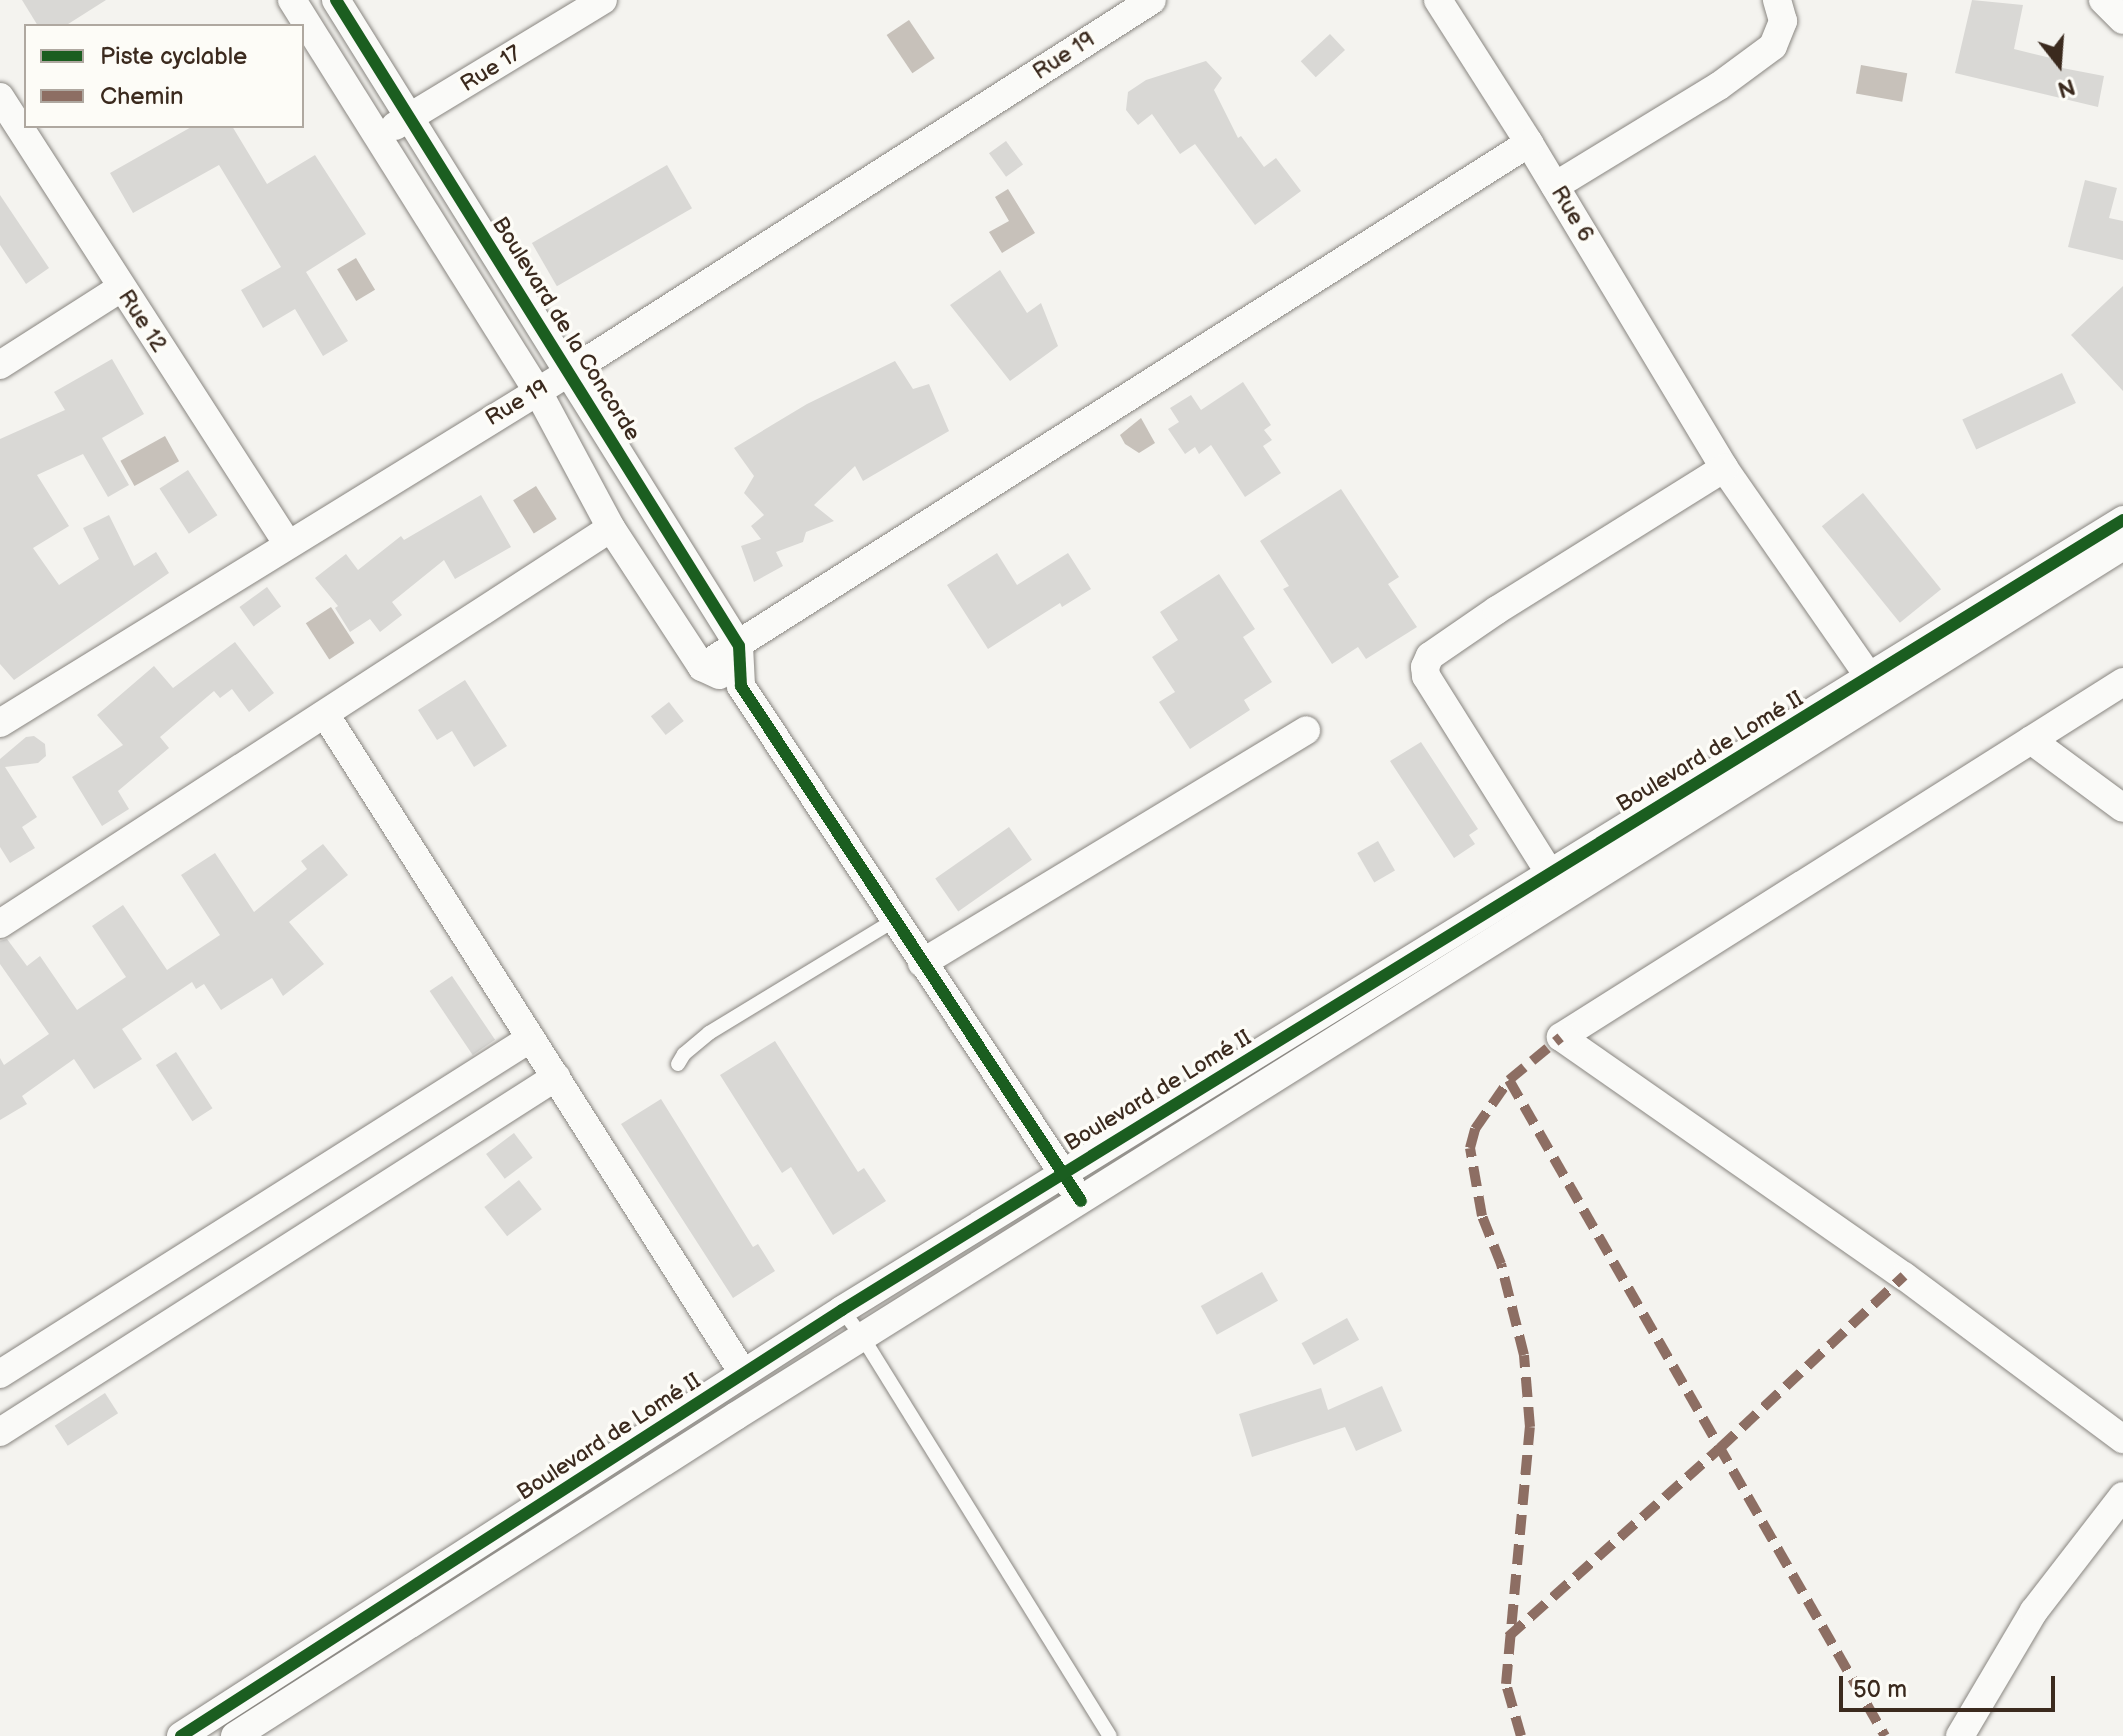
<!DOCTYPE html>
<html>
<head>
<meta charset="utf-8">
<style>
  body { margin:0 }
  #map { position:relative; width:2123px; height:1736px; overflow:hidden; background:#f4f3ef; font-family:"Balsamiq Sans",sans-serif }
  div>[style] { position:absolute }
  .water>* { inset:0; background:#c7c1ba; transform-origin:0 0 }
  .building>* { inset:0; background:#d9d8d5; transform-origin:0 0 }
  .roads { filter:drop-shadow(0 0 2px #898681) drop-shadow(0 0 2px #898681) }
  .lane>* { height:14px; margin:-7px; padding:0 7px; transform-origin:7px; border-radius:7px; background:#fafaf8 }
  .street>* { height:28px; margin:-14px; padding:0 14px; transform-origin:14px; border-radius:14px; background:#fafaf8 }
  .quiet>* { height:10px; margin-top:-5px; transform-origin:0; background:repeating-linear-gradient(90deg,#8d6e63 0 20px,transparent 0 30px) }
  .cycleway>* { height:12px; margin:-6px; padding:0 6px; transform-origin:6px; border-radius:6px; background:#1b5e20 }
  span { translate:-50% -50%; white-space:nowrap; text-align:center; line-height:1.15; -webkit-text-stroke:7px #fdfcf7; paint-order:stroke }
  .street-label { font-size:22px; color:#3b2a1e }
  .legend { position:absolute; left:24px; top:24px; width:280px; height:104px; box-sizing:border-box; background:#fdfcf7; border:2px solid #afa8a0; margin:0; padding:10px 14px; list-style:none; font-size:24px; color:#3b2a1e }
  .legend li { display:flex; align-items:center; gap:16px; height:40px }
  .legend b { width:40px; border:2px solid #afa8a0 }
  .north { position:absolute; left:2019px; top:24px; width:80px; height:80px; -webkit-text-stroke:6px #fdfcf7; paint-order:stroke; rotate:163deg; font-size:22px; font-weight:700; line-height:32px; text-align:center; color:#3b2a1e }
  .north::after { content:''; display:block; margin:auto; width:28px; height:36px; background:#3b2a1e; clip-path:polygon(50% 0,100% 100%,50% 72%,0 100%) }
  .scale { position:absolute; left:1839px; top:1676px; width:216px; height:36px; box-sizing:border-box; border:4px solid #3b2a1e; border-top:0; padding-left:10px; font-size:24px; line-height:28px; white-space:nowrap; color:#3b2a1e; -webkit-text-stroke:6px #fdfcf7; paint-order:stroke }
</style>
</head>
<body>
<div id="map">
  <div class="water">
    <div style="left:909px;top:20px;width:46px;height:27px;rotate:56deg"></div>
    <div style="left:1861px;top:65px;width:47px;height:29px;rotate:10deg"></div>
    <div style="clip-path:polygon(1008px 189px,1035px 233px,1002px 253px,989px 232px,1009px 221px,995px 197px)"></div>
    <div style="left:356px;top:258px;width:37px;height:22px;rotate:59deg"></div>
    <div style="clip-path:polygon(1141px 418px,1155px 443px,1139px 453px,1125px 444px,1120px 435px)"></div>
    <div style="left:165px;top:436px;width:29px;height:51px;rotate:61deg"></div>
    <div style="left:536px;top:486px;width:39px;height:27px;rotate:58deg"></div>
    <div style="left:331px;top:607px;width:43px;height:30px;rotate:57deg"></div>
  </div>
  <div class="building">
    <div style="clip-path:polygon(22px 0,106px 0,65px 26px,38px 26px)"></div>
    <div style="clip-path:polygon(1972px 0,2023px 5px,2014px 49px,2059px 60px,2057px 67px,2104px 76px,2098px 107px,1955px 73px)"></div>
    <div style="left:1330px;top:34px;width:22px;height:40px;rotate:47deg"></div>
    <div style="clip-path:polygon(1206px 61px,1222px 78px,1214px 90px,1238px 138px,1241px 136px,1264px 167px,1276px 158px,1301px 191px,1255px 225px,1195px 144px,1180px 154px,1152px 114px,1138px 125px,1126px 110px,1128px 92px,1146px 80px)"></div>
    <div style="clip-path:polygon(193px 126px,232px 126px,267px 184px,315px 155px,366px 234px,306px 272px,348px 341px,323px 356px,295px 309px,263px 328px,241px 290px,281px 267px,219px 165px,133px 213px,110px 173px)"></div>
    <div style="left:1006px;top:141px;width:29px;height:21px;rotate:54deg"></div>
    <div style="left:667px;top:165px;width:50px;height:156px;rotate:60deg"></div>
    <div style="clip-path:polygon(2085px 180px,2117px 188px,2109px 218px,2123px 221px,2123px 260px,2068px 247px)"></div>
    <div style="clip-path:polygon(0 195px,49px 268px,26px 284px,0 245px)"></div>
    <div style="clip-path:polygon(1000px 270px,1027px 313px,1041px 303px,1058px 346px,1010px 381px,950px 305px)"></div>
    <div style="clip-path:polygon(2123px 286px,2123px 391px,2071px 335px)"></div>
    <div style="clip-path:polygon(112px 359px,144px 414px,102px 438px,129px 485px,108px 497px,83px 454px,37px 475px,69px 526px,33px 548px,59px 585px,99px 559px,83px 528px,109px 515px,134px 566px,156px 552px,169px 573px,14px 680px,0 664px,0 439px,65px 410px,54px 392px)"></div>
    <div style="clip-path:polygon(895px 361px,913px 389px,929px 384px,949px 431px,863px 481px,855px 466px,814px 505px,834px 521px,806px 532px,803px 542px,776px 552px,783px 566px,754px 582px,741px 546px,761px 539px,751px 526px,764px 515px,744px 493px,754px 476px,734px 448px,807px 404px)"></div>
    <div style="left:2062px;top:373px;width:33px;height:110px;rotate:65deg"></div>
    <div style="clip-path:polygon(1243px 382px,1271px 425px,1264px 430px,1272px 440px,1263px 446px,1281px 473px,1245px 497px,1211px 445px,1199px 454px,1195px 447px,1185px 454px,1168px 429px,1179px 422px,1170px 408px,1191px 395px,1201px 410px)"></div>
    <div style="left:188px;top:470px;width:54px;height:34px;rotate:57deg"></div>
    <div style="clip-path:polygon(1341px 489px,1399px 577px,1388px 584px,1417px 627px,1366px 659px,1358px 647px,1332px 664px,1283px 589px,1289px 586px,1260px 541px)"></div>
    <div style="left:1863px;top:493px;width:124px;height:53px;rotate:51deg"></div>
    <div style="clip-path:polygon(481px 495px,511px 547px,455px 579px,444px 560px,392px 602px,402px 615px,380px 632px,370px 619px,350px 632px,335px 608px,338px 606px,315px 578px,346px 554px,358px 570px,401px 536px,404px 540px)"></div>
    <div style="clip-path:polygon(997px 553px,1017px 585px,1068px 553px,1091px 589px,1062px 607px,1060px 603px,988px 649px,947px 585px)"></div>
    <div style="clip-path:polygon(1219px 574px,1255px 629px,1243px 637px,1272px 682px,1244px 700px,1250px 710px,1190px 749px,1159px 702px,1175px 692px,1152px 657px,1178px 640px,1160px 612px)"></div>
    <div style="left:267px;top:587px;width:24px;height:34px;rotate:54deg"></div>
    <div style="clip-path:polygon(235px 642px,274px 693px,249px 712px,232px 689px,220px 698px,214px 691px,160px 737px,169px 748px,118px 791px,129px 809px,102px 826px,72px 777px,123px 745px,97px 715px,154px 666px,173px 688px)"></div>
    <div style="clip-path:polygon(465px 680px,507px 746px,474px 767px,452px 731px,437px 740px,418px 710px)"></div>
    <div style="left:669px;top:702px;width:24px;height:23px;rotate:52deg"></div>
    <div style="clip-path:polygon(34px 736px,45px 744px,46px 756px,38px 763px,5px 767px,37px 817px,22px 827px,35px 848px,10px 863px,0 847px,0 759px,26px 737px)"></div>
    <div style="clip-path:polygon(1421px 742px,1478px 829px,1469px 835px,1475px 844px,1454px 858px,1390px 761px)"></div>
    <div style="left:1009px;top:827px;width:40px;height:90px;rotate:55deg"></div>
    <div style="left:1378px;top:841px;width:34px;height:24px;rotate:60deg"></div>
    <div style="clip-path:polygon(323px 844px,348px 875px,289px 922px,324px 964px,283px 996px,272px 978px,221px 1010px,204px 984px,196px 989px,192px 982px,122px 1029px,142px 1059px,94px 1089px,74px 1059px,22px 1096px,27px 1104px,0 1120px,0 1058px,4px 1065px,49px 1034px,0 964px,0 941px,7px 939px,27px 966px,40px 956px,77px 1010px,126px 977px,92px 926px,123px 905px,167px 970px,220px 935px,181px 875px,215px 853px,254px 912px,307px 869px,301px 861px)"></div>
    <div style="left:452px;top:976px;width:77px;height:27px;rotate:56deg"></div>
    <div style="clip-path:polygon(775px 1041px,858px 1172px,864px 1168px,886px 1201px,833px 1235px,791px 1167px,782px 1173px,720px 1075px)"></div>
    <div style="left:176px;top:1052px;width:67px;height:24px;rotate:57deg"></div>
    <div style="clip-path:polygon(661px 1099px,753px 1247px,758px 1244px,775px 1271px,733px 1298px,621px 1124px)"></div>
    <div style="left:514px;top:1133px;width:31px;height:35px;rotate:53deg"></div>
    <div style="left:519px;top:1180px;width:37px;height:44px;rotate:52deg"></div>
    <div style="left:1262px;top:1272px;width:33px;height:70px;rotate:61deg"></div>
    <div style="left:1347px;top:1318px;width:25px;height:52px;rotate:61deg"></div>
    <div style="clip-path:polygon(1382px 1386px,1402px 1431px,1356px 1451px,1345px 1427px,1252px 1457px,1239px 1414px,1321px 1388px,1328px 1410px)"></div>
    <div style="left:105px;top:1393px;width:24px;height:60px;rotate:57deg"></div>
  </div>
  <div class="roads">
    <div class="lane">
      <div style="left:678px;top:1064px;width:12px;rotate:-59deg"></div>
      <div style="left:684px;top:1054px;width:33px;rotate:-40deg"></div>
      <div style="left:709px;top:1033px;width:215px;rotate:-31.3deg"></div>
      <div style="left:842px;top:1310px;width:35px;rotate:53deg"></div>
      <div style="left:863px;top:1338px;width:468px;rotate:58.2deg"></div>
    </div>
    <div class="street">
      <div style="left:292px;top:0;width:461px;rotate:57.9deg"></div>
      <div style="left:537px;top:390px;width:157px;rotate:61.8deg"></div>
      <div style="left:611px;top:528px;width:166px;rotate:56.8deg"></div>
      <div style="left:702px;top:667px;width:19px;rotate:25deg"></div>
      <div style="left:336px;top:0;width:761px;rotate:58.04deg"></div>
      <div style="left:739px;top:646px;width:40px;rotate:87.1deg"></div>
      <div style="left:741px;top:686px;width:600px;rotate:56.55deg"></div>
      <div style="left:1438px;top:0;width:169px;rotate:57.5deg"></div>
      <div style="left:1529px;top:143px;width:379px;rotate:59deg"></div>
      <div style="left:1724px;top:468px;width:256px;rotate:55.2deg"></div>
      <div style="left:2103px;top:0;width:28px;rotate:45deg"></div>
      <div style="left:0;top:97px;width:530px;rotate:57.24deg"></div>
      <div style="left:395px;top:126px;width:243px;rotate:-31.2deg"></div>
      <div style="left:1555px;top:186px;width:192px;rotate:-31.4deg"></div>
      <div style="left:1719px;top:86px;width:67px;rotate:-36.5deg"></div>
      <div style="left:1773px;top:46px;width:27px;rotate:-68deg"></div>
      <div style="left:1783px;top:21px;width:22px;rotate:-106deg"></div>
      <div style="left:0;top:365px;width:143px;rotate:-32.5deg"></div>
      <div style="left:702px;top:667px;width:979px;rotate:-32.36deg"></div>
      <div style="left:2123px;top:682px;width:665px;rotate:147.72deg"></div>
      <div style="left:1561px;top:1037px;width:418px;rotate:34.9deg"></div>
      <div style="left:1904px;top:1276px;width:273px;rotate:36.7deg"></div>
      <div style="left:325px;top:714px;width:780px;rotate:57.61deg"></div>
      <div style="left:0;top:723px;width:671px;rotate:-31.65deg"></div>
      <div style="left:571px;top:371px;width:689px;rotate:-32.56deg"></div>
      <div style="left:2031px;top:740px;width:114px;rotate:36.5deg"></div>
      <div style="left:1559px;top:888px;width:250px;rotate:-122.1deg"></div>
      <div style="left:1426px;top:676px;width:9px;rotate:-96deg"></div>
      <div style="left:1425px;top:667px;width:12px;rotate:-66deg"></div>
      <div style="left:1430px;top:656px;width:81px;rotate:-34.5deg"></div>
      <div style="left:1497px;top:610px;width:268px;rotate:-32deg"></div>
      <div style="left:0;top:924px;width:728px;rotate:-32.95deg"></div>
      <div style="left:922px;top:963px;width:449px;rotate:-31.2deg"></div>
      <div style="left:0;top:1374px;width:628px;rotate:-32.32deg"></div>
      <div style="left:0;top:1432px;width:660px;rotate:-32.56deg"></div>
      <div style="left:181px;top:1736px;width:786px;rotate:-32.8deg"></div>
      <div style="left:842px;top:1310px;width:1505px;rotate:-31.66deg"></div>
      <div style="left:235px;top:1736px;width:594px;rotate:-32.57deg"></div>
      <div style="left:736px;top:1416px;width:1637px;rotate:-32.1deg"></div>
      <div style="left:1960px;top:1736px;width:145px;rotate:-59.4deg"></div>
      <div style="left:2034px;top:1611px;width:145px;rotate:-52.3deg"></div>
    </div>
  </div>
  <div class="quiet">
    <div style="left:1509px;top:1080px;width:756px;rotate:60.18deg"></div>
    <div style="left:1508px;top:1637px;width:284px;rotate:-41.7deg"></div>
    <div style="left:1720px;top:1448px;width:252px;rotate:-43.1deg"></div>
    <div style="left:1521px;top:1736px;width:54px;rotate:-106.1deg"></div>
    <div style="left:1506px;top:1684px;width:258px;rotate:-84.7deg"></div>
    <div style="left:1530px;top:1427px;width:72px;rotate:-94.8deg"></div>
    <div style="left:1524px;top:1355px;width:94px;rotate:-104.2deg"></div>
    <div style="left:1501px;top:1264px;width:52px;rotate:-111.6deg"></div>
    <div style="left:1482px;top:1216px;width:69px;rotate:-100deg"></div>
    <div style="left:1470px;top:1148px;width:20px;rotate:-75deg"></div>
    <div style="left:1475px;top:1129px;width:60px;rotate:-55.2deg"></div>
    <div style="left:1509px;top:1080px;width:67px;rotate:-39.6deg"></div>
  </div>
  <div class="cycleway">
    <div style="left:336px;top:0;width:761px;rotate:58.04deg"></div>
    <div style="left:739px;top:646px;width:40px;rotate:87.1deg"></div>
    <div style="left:741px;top:686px;width:617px;rotate:56.57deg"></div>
    <div style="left:181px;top:1736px;width:786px;rotate:-32.8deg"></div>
    <div style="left:842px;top:1310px;width:1505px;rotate:-31.66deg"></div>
  </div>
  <div class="street-label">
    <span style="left:1064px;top:56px;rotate:-33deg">Rue 19</span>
    <span style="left:491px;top:69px;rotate:-32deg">Rue 17</span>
    <span style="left:1572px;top:214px;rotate:59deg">Rue 6</span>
    <span style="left:142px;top:321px;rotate:57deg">Rue 12</span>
    <span style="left:566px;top:329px;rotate:58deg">Boulevard de la Concorde</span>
    <span style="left:517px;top:403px;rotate:-31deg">Rue 19</span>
    <span style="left:1710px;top:752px;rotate:-31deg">Boulevard de Lomé II</span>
    <span style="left:1158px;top:1091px;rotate:-31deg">Boulevard de Lomé II</span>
    <span style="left:609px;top:1437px;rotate:-33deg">Boulevard de Lomé II</span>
  </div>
  <ul class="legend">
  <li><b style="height:10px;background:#1b5e20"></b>Piste cyclable</li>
  <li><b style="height:10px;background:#8d6e63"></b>Chemin</li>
  </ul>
  <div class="north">N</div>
  <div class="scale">50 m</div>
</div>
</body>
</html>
